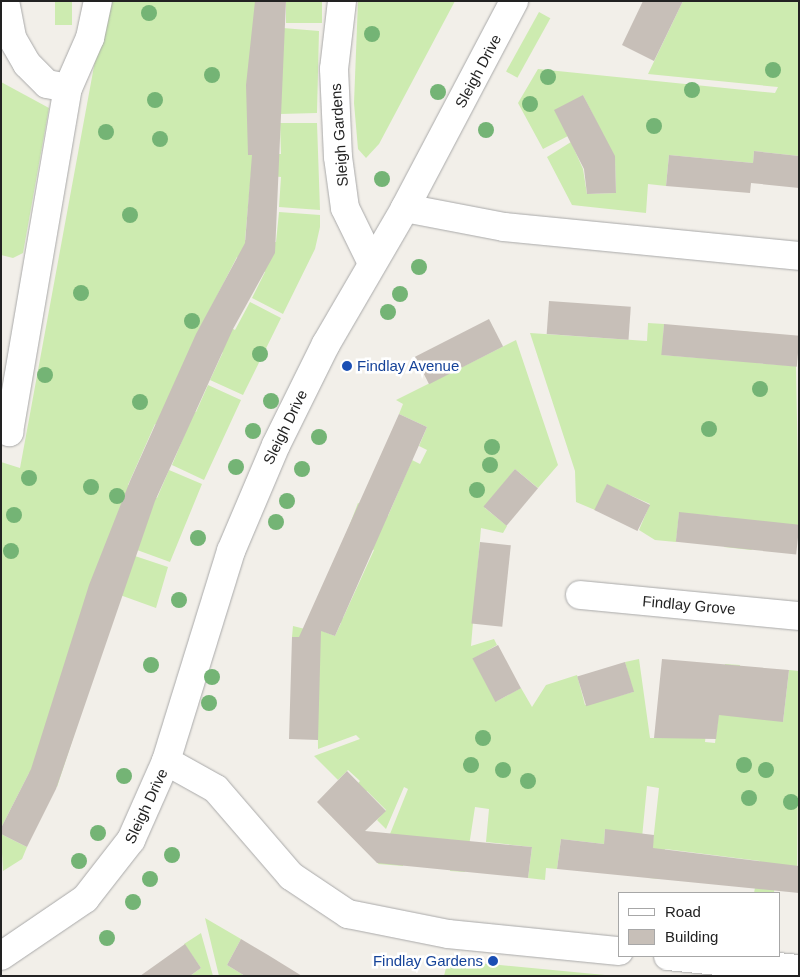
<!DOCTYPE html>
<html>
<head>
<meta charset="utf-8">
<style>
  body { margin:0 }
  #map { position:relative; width:800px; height:977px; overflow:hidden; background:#f2efe9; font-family:Arial,sans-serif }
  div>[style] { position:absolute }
  .grass>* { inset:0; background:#cdebb0; transform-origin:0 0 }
  .building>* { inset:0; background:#c7bfb8; transform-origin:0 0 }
  .roads { filter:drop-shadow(0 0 1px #a9a9a9) drop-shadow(0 0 1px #a9a9a9) }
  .minor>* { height:28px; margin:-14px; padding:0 14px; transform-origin:14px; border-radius:14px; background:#fff }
  .trees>* { width:16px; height:16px; margin:-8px; border-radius:50%; background:#74b475 }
  .dots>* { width:14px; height:14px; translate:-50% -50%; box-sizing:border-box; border:2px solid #fff; border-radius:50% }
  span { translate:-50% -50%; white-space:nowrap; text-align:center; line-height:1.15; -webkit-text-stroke:5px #fff; paint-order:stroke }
  .street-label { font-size:15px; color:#222 }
  .transit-label { font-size:15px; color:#164399 }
  .left { translate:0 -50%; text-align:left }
  .right { translate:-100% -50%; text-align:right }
  .frame { position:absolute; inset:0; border:2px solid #222; pointer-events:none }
  .legend { position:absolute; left:618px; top:892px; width:162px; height:65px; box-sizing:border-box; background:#fff; border:1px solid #a7a7a7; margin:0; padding:6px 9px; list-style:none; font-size:15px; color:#222 }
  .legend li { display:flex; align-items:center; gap:10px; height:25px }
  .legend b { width:25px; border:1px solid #a7a7a7 }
</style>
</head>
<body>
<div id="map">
  <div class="grass">
    <div style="left:55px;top:1px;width:17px;height:24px"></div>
    <div style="clip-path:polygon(106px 1px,255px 1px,283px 28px,319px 31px,317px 113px,280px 114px,248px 155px,281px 154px,280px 123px,317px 123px,320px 210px,279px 207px,281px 177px,251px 174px,245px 240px,276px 242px,279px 212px,320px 215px,320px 227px,315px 249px,283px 314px,252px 298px,265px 272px,237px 257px,207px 315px,235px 330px,250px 302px,281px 318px,243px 395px,210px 380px,223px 352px,168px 400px,196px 412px,208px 385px,241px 400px,204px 480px,172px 465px,184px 436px,155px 424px,128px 485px,157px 498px,169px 470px,202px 484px,170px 562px,137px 550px,135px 556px,168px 567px,156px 608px,120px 595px,57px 787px,29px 773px,1px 828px,1px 462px,20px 468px)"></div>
    <div style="left:286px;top:1px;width:36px;height:22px"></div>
    <div style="clip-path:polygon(358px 1px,455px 1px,379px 144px,366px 158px,358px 149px,354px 103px)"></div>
    <div style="clip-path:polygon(683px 1px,799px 1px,799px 156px,754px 151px,753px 163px,669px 155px,666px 186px,648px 184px,646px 213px,572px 205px,547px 157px,571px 142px,583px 169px,587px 194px,616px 193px,615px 159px,583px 95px,568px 136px,543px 149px,518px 103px,538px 69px,775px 93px,778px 87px,648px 74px)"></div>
    <div style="left:539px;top:12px;width:13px;height:68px;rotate:29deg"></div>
    <div style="clip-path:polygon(1px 82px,49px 108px,23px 253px,13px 258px,1px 255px)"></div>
    <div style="clip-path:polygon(648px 323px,664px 324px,662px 355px,737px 361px,740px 331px,760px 333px,757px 363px,796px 366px,799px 524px,751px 550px,724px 547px,727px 517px,679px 513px,676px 542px,655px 540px,639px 530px,650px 504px,607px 485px,595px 510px,576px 502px,575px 471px,530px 333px,647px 341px)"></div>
    <div style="clip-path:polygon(516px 340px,558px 465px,538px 488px,515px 469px,485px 508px,507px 526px,503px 533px,481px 528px,471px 646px,494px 639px,497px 645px,473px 659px,497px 701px,521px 688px,532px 707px,546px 685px,577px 675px,585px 705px,633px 692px,625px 662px,639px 659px,650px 738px,666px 738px,708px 716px,705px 742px,715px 743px,725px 664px,740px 665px,737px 696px,783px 722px,789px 670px,799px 671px,797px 874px,776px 872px,774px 893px,754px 893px,760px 861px,665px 849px,661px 879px,649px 878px,659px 788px,647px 786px,641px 848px,605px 829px,604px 844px,561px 839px,557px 869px,546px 868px,545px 880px,528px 878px,532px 847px,486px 842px,489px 809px,475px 807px,465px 872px,450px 871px,453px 840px,406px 836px,403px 866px,378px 864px,408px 789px,404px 787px,386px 829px,377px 820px,386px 810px,367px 791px,358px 801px,350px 792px,360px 781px,348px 770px,338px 780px,314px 756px,360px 739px,356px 735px,318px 749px,317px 637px,292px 637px,293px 626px,305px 629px,307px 625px,335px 636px,341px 623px,312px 611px,315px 605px,343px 618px,374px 550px,345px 537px,358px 503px,388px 516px,412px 460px,420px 464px,427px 450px,419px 446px,427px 427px,399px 414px,403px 404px,396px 400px)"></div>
    <div style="clip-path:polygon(1px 834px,27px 847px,22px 859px,3px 871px)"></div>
    <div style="clip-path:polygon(205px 918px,241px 939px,227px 965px,245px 976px,219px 976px)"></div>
    <div style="clip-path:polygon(201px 933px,213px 976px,190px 976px,201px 968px,184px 944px)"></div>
    <div style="clip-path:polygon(448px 960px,605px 975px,605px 976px,444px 976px)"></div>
  </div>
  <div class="building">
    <div style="clip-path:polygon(255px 1px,286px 1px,275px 253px,233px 329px,155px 501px,56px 789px,27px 847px,1px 834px,1px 828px,31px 769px,89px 585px,130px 481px,196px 334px,245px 243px,252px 155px,248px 155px,246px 85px)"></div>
    <div style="clip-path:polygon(643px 1px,683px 1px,654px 61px,622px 45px)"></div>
    <div style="clip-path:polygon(583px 95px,615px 156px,616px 193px,587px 194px,584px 169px,554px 110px)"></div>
    <div style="clip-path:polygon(754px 151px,799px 156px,799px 188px,751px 183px,750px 193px,666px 186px,669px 155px,753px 163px)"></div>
    <div style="left:549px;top:301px;width:82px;height:33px;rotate:4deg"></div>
    <div style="left:489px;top:319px;width:31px;height:83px;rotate:63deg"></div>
    <div style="left:664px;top:324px;width:136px;height:31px;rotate:5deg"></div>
    <div style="clip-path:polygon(399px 414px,427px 427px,335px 636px,321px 631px,318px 740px,289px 739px,292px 637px,299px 637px)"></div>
    <div style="left:515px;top:469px;width:30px;height:49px;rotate:40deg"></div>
    <div style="left:607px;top:484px;width:48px;height:29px;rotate:26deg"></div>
    <div style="left:679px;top:512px;width:121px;height:30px;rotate:6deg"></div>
    <div style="left:480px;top:542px;width:31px;height:82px;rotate:6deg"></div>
    <div style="left:498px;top:645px;width:49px;height:29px;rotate:62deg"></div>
    <div style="clip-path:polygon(662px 659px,789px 670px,783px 722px,719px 715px,716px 739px,654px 738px)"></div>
    <div style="left:625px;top:662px;width:31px;height:50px;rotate:73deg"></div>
    <div style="clip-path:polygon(347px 771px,386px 811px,365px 831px,532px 847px,528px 878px,377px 863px,317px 802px)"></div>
    <div style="clip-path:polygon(605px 829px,654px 835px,653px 848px,799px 866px,799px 893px,557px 869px,561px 839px,604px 844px)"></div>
    <div style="clip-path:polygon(241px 939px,268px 955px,302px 976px,245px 976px,227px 965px)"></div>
    <div style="clip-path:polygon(185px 944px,201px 968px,190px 976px,140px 976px)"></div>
  </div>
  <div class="roads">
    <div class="minor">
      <div style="left:5px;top:1px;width:38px;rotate:79deg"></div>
      <div style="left:12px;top:38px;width:30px;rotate:60deg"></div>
      <div style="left:27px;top:64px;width:28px;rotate:45deg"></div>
      <div style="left:47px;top:84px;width:21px;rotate:11deg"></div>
      <div style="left:342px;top:1px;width:68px;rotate:96.7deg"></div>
      <div style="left:334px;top:69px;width:88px;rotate:87.4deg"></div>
      <div style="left:338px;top:157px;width:51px;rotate:82.2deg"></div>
      <div style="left:345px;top:208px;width:61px;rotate:63.9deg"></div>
      <div style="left:405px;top:208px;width:101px;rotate:10.9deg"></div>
      <div style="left:504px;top:227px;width:296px;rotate:5.6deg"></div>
      <div style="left:1px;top:429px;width:9px;rotate:21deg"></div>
      <div style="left:9px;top:432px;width:349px;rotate:-80.3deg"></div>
      <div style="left:68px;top:88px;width:55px;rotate:-66.3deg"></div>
      <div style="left:90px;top:38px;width:38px;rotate:-78deg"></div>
      <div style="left:580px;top:595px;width:220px;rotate:5.5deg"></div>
      <div style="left:166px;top:761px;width:57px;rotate:29.2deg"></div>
      <div style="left:216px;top:789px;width:115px;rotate:49.2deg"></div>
      <div style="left:291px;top:876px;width:69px;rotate:33.7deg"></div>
      <div style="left:348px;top:914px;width:102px;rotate:11.3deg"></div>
      <div style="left:448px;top:934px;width:172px;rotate:5.7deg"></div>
      <div style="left:1px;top:956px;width:102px;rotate:-34.2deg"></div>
      <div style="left:85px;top:899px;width:75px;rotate:-52.1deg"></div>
      <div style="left:131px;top:840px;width:86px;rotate:-66.1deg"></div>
      <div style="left:166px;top:761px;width:220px;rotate:-72.8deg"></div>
      <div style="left:231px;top:551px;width:115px;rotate:-67deg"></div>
      <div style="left:276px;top:445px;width:113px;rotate:-63.7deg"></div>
      <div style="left:326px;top:344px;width:157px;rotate:-59.8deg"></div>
      <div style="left:405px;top:208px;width:234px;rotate:-62.2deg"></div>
      <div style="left:668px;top:956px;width:132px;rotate:5.7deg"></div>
    </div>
  </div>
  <div class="trees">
    <div style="left:149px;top:13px"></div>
    <div style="left:372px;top:34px"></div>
    <div style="left:773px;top:70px"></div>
    <div style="left:212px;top:75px"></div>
    <div style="left:548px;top:77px"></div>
    <div style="left:692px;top:90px"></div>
    <div style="left:438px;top:92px"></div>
    <div style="left:155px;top:100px"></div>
    <div style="left:530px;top:104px"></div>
    <div style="left:654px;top:126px"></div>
    <div style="left:486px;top:130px"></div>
    <div style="left:106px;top:132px"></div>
    <div style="left:160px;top:139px"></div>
    <div style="left:382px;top:179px"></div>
    <div style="left:130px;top:215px"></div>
    <div style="left:419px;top:267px"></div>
    <div style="left:81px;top:293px"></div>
    <div style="left:400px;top:294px"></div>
    <div style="left:388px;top:312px"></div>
    <div style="left:192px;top:321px"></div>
    <div style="left:260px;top:354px"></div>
    <div style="left:45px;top:375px"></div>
    <div style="left:760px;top:389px"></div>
    <div style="left:271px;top:401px"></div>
    <div style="left:140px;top:402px"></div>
    <div style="left:709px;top:429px"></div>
    <div style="left:253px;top:431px"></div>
    <div style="left:319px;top:437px"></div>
    <div style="left:492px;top:447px"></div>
    <div style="left:490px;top:465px"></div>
    <div style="left:236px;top:467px"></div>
    <div style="left:302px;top:469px"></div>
    <div style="left:29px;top:478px"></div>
    <div style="left:91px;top:487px"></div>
    <div style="left:477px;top:490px"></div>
    <div style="left:117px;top:496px"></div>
    <div style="left:287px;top:501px"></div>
    <div style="left:14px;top:515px"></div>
    <div style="left:276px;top:522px"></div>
    <div style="left:198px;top:538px"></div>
    <div style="left:11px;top:551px"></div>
    <div style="left:179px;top:600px"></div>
    <div style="left:151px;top:665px"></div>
    <div style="left:212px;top:677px"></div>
    <div style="left:209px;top:703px"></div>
    <div style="left:483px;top:738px"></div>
    <div style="left:471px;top:765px"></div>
    <div style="left:744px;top:765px"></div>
    <div style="left:503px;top:770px"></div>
    <div style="left:766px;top:770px"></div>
    <div style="left:124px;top:776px"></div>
    <div style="left:528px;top:781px"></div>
    <div style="left:749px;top:798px"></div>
    <div style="left:791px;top:802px"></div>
    <div style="left:98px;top:833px"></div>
    <div style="left:172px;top:855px"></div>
    <div style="left:79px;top:861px"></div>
    <div style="left:150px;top:879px"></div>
    <div style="left:133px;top:902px"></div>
    <div style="left:107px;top:938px"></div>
  </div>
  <div class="dots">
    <div style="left:347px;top:366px;background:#1a4fb4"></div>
    <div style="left:493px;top:961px;background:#1a4fb4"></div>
  </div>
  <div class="street-label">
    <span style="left:478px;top:71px;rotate:-62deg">Sleigh Drive</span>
    <span style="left:339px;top:135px;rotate:-94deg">Sleigh Gardens</span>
    <span style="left:285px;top:427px;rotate:-64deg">Sleigh Drive</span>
    <span style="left:689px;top:605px;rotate:5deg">Findlay Grove</span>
    <span style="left:146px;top:806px;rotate:-65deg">Sleigh Drive</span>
  </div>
  <div class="transit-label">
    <span class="left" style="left:357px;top:366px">Findlay Avenue</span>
    <span class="right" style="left:483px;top:961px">Findlay Gardens</span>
  </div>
  <div class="frame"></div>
  <ul class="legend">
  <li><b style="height:6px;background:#fff"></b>Road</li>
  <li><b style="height:14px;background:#c7bfb8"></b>Building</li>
  </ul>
</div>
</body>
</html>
